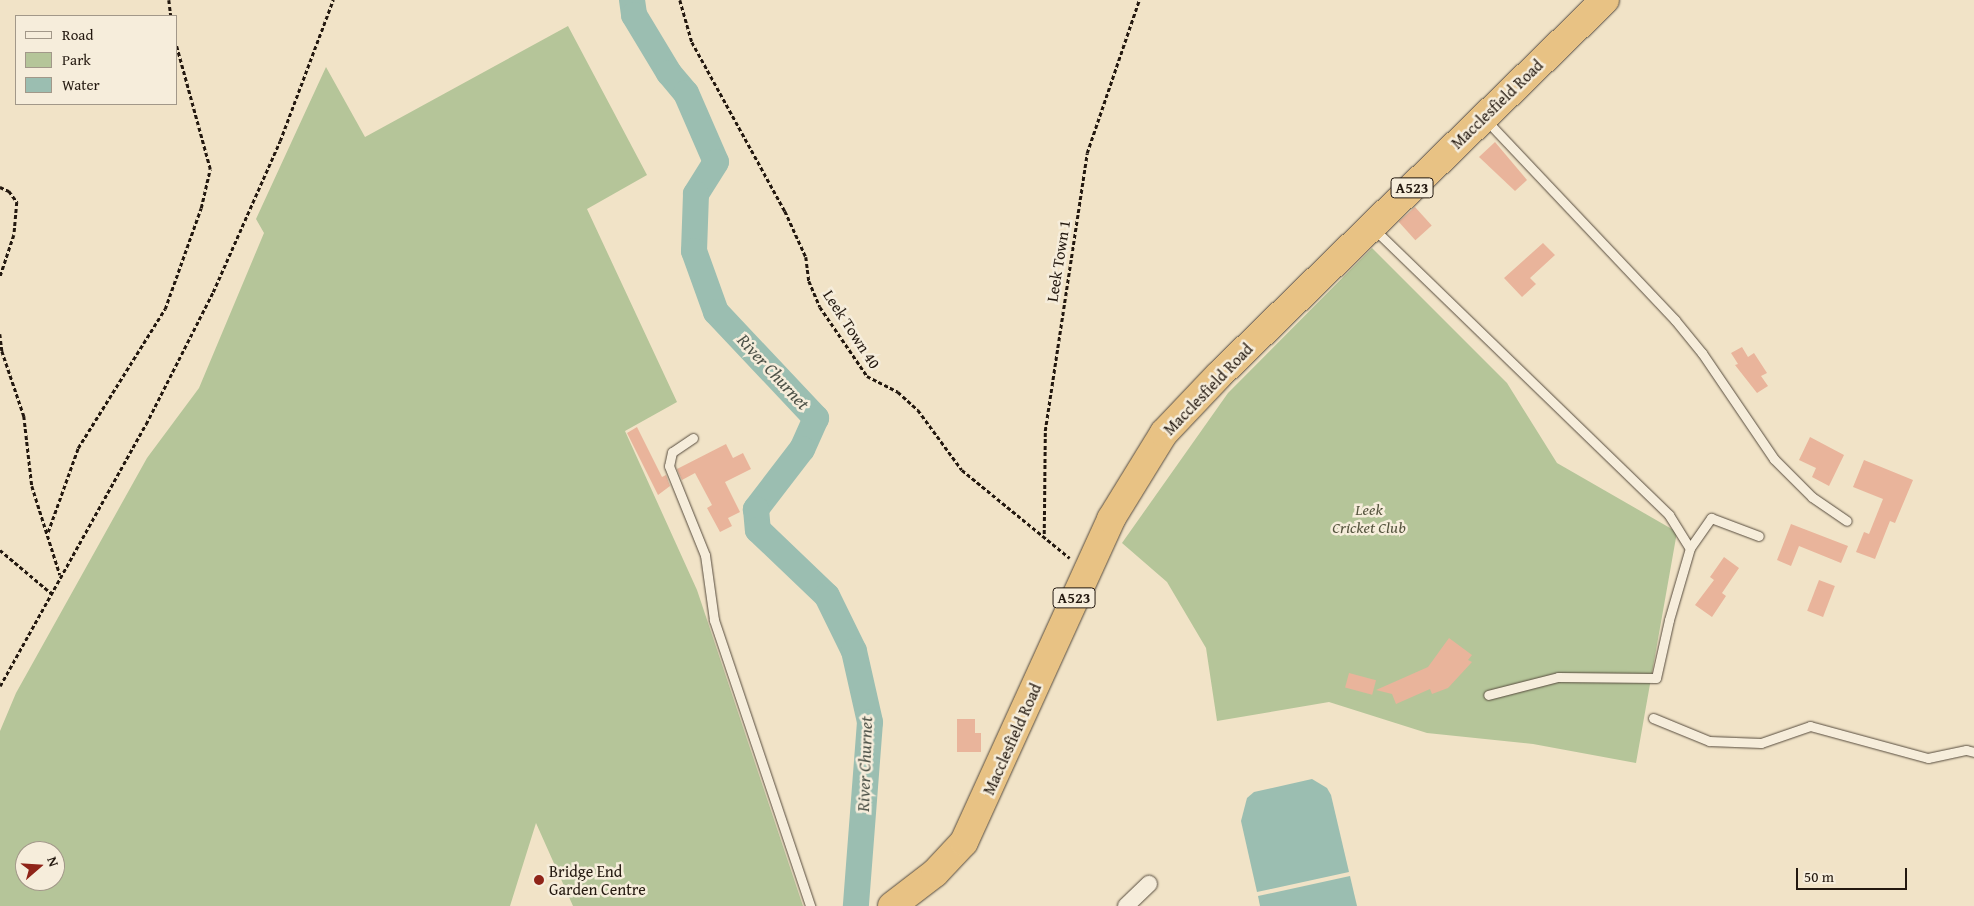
<!DOCTYPE html>
<html>
<head>
<meta charset="utf-8">
<style>
  body { margin:0 }
  #map { position:relative; width:1974px; height:906px; overflow:hidden; background:#f1e3c7; font-family:"Gentium Book Plus",serif }
  div>[style] { position:absolute }
  .green>* { inset:0; background:#b5c599 }
  .water>* { inset:0; background:#9bbeb1 }
  .river>* { height:26px; margin:-13px; padding:0 13px; transform-origin:13px; border-radius:13px; background:#9bbeb1 }
  .building>* { inset:0; background:#e9b49b; transform-origin:0 0 }
  .path>* { height:2.5px; margin-top:-1.25px; transform-origin:0; background:repeating-linear-gradient(90deg,#23180f 0 4px,transparent 0 6.5px) }
  .roads { filter:drop-shadow(0 0 1px #564b3d) drop-shadow(0 0 1px #564b3d) }
  .service>* { height:9px; margin:-4.5px; padding:0 4.5px; transform-origin:4.5px; border-radius:4.5px; background:#f6eddb }
  .minor>* { height:16px; margin:-8px; padding:0 8px; transform-origin:8px; border-radius:8px; background:#f6eddb }
  .trunk>* { height:28px; margin:-14px; padding:0 14px; transform-origin:14px; border-radius:14px; background:#e8c284 }
  .dots>* { width:14px; height:14px; translate:-50% -50%; box-sizing:border-box; border:2px solid #f6eddb; border-radius:50% }
  span { translate:-50% -50%; white-space:nowrap; text-align:center; line-height:1.15; -webkit-text-stroke:5px #f6eddb; paint-order:stroke }
  .shield-label span { padding:1px 4px; background:#f6eddb; border:1px solid; border-radius:4px; -webkit-text-stroke-width:0 }
  .shield-label { font-size:15px; color:#23180f; font-weight:700 }
  .street-label { font-size:16px; color:#23180f }
  .park-label { font-size:16px; color:#56553f; font-style:italic }
  .poi-label { font-size:16px; color:#23180f }
  .left { translate:0 -50%; text-align:left }
  .water-label { font-size:18px; color:#4d5248; font-style:italic }
  .legend { position:absolute; left:15px; top:15px; width:162px; height:90px; box-sizing:border-box; background:#f6eddb; border:1px solid #a29889; margin:0; padding:6px 9px; list-style:none; font-size:15px; color:#23180f }
  .legend li { display:flex; align-items:center; gap:10px; height:25px }
  .legend b { width:25px; border:1px solid #a29889 }
  .north { position:absolute; left:15px; top:841px; width:50px; height:50px; box-sizing:border-box; background:#f6eddb; border:1px solid #a29889; border-radius:50%; rotate:71deg; font-size:14px; font-weight:700; line-height:20px; text-align:center; color:#23180f }
  .north::after { content:''; display:block; margin:auto; width:18px; height:22px; background:#8f2418; clip-path:polygon(50% 0,100% 100%,50% 72%,0 100%) }
  .scale { position:absolute; left:1796px; top:868px; width:111px; height:22px; box-sizing:border-box; border:2px solid #23180f; border-top:0; padding-left:6px; font-size:15px; line-height:18px; white-space:nowrap; color:#23180f; -webkit-text-stroke:4px #f6eddb; paint-order:stroke }
</style>
</head>
<body>
<div id="map">
  <div class="green">
    <div style="clip-path:polygon(evenodd,568px 26px,647px 175px,587px 209px,677px 402px,625px 431px,697px 590px,803px 906px,573px 906px,536px 823px,510px 906px,0 906px,0 731px,16px 693px,147px 458px,199px 388px,264px 233px,256px 219px,326px 67px,365px 137px,568px 26px,25px 851px,55px 851px,55px 881px,25px 881px,25px 851px)"></div>
    <div style="clip-path:polygon(1372px 248px,1507px 383px,1557px 463px,1677px 532px,1636px 763px,1533px 744px,1427px 733px,1329px 702px,1217px 721px,1206px 648px,1167px 582px,1122px 543px,1228px 393px)"></div>
  </div>
  <div class="water">
    <div style="clip-path:polygon(1312px 779px,1327px 788px,1331px 795px,1349px 872px,1257px 892px,1241px 821px,1247px 798px,1254px 792px)"></div>
    <div style="clip-path:polygon(1350px 876px,1357px 906px,1260px 906px,1258px 896px)"></div>
  </div>
  <div class="river">
    <div style="left:632px;top:0;width:15px;rotate:82deg"></div>
    <div style="left:634px;top:15px;width:68px;rotate:58.9deg"></div>
    <div style="left:669px;top:73px;width:26px;rotate:50deg"></div>
    <div style="left:686px;top:93px;width:75px;rotate:66.5deg"></div>
    <div style="left:716px;top:162px;width:38px;rotate:122deg"></div>
    <div style="left:696px;top:194px;width:57px;rotate:92deg"></div>
    <div style="left:694px;top:251px;width:65px;rotate:70.2deg"></div>
    <div style="left:716px;top:312px;width:146px;rotate:46.7deg"></div>
    <div style="left:816px;top:418px;width:34px;rotate:114deg"></div>
    <div style="left:802px;top:449px;width:76px;rotate:127.5deg"></div>
    <div style="left:756px;top:509px;width:21px;rotate:85deg"></div>
    <div style="left:758px;top:530px;width:95px;rotate:43.7deg"></div>
    <div style="left:827px;top:596px;width:61px;rotate:63.9deg"></div>
    <div style="left:854px;top:651px;width:73px;rotate:77.3deg"></div>
    <div style="left:870px;top:722px;width:185px;rotate:94.4deg"></div>
  </div>
  <div class="building">
    <div style="clip-path:polygon(1495px 142px,1527px 180px,1515px 191px,1479px 157px)"></div>
    <div style="left:1415px;top:207px;width:25px;height:22px;rotate:48deg"></div>
    <div style="clip-path:polygon(1543px 243px,1555px 255px,1530px 278px,1536px 284px,1522px 297px,1504px 278px)"></div>
    <div style="clip-path:polygon(1742px 347px,1748px 357px,1754px 353px,1767px 373px,1761px 376px,1768px 386px,1757px 393px,1735px 365px,1738px 364px,1731px 353px)"></div>
    <div style="clip-path:polygon(637px 427px,662px 477px,666px 475px,670px 486px,658px 495px,627px 433px)"></div>
    <div style="clip-path:polygon(1810px 437px,1844px 455px,1829px 486px,1812px 477px,1816px 468px,1799px 460px)"></div>
    <div style="clip-path:polygon(726px 444px,733px 458px,743px 453px,751px 469px,725px 482px,740px 512px,728px 518px,732px 526px,720px 532px,707px 508px,712px 505px,695px 473px,682px 480px,677px 469px)"></div>
    <div style="clip-path:polygon(1864px 460px,1913px 480px,1895px 523px,1890px 521px,1875px 559px,1856px 552px,1864px 532px,1869px 534px,1883px 499px,1853px 487px)"></div>
    <div style="clip-path:polygon(1791px 524px,1848px 546px,1841px 563px,1799px 546px,1791px 566px,1777px 560px)"></div>
    <div style="clip-path:polygon(1724px 557px,1739px 568px,1722px 593px,1726px 596px,1712px 617px,1695px 605px,1714px 580px,1710px 577px)"></div>
    <div style="left:1819px;top:580px;width:17px;height:33px;rotate:21deg"></div>
    <div style="clip-path:polygon(1449px 638px,1472px 655px,1468px 660px,1472px 662px,1448px 688px,1432px 694px,1430px 689px,1396px 704px,1392px 694px,1376px 690px,1428px 667px)"></div>
    <div style="left:1349px;top:673px;width:28px;height:15px;rotate:15deg"></div>
    <div style="clip-path:polygon(957px 719px,975px 719px,975px 733px,981px 733px,981px 752px,957px 752px)"></div>
  </div>
  <div class="path">
    <div style="left:169px;top:0;width:16px;rotate:83deg"></div>
    <div style="left:680px;top:0;width:44px;rotate:74.1deg"></div>
    <div style="left:692px;top:42px;width:193px;rotate:61.2deg"></div>
    <div style="left:785px;top:211px;width:51px;rotate:65.5deg"></div>
    <div style="left:806px;top:257px;width:24px;rotate:83deg"></div>
    <div style="left:809px;top:281px;width:28px;rotate:67deg"></div>
    <div style="left:820px;top:307px;width:83px;rotate:55.7deg"></div>
    <div style="left:867px;top:376px;width:35px;rotate:27deg"></div>
    <div style="left:898px;top:392px;width:27px;rotate:42deg"></div>
    <div style="left:918px;top:410px;width:74px;rotate:53.7deg"></div>
    <div style="left:962px;top:470px;width:139px;rotate:39.2deg"></div>
    <div style="left:0;top:187px;width:10px;rotate:24deg"></div>
    <div style="left:9px;top:191px;width:14px;rotate:54deg"></div>
    <div style="left:17px;top:202px;width:33px;rotate:95deg"></div>
    <div style="left:14px;top:235px;width:44px;rotate:108.4deg"></div>
    <div style="left:0;top:334px;width:17px;rotate:83deg"></div>
    <div style="left:2px;top:351px;width:69px;rotate:71.3deg"></div>
    <div style="left:24px;top:416px;width:70px;rotate:83.5deg"></div>
    <div style="left:32px;top:486px;width:93px;rotate:72.5deg"></div>
    <div style="left:48px;top:532px;width:89px;rotate:-70.3deg"></div>
    <div style="left:78px;top:448px;width:164px;rotate:-58deg"></div>
    <div style="left:165px;top:309px;width:107px;rotate:-70.4deg"></div>
    <div style="left:201px;top:208px;width:40px;rotate:-77deg"></div>
    <div style="left:210px;top:169px;width:129px;rotate:-105.3deg"></div>
    <div style="left:1044px;top:534px;width:103px;rotate:-89.4deg"></div>
    <div style="left:1045px;top:431px;width:281px;rotate:-81.4deg"></div>
    <div style="left:1087px;top:153px;width:162px;rotate:-71.2deg"></div>
    <div style="left:0;top:550px;width:67px;rotate:40.1deg"></div>
    <div style="left:0;top:686px;width:300px;rotate:-60.9deg"></div>
    <div style="left:146px;top:424px;width:148px;rotate:-63.1deg"></div>
    <div style="left:213px;top:292px;width:165px;rotate:-66.1deg"></div>
    <div style="left:280px;top:141px;width:151px;rotate:-69.4deg"></div>
  </div>
  <div class="roads">
    <div class="service">
      <div style="left:1486px;top:120px;width:275px;rotate:46.6deg"></div>
      <div style="left:1675px;top:320px;width:43px;rotate:50.7deg"></div>
      <div style="left:1702px;top:353px;width:128px;rotate:55.8deg"></div>
      <div style="left:1774px;top:459px;width:54px;rotate:45deg"></div>
      <div style="left:1812px;top:497px;width:42px;rotate:34.4deg"></div>
      <div style="left:1373px;top:228px;width:412px;rotate:44.1deg"></div>
      <div style="left:1669px;top:515px;width:39px;rotate:58deg"></div>
      <div style="left:1690px;top:548px;width:75px;rotate:106.3deg"></div>
      <div style="left:1669px;top:620px;width:59px;rotate:102.6deg"></div>
      <div style="left:1656px;top:678px;width:98px;rotate:-179.4deg"></div>
      <div style="left:1558px;top:677px;width:72px;rotate:165.6deg"></div>
      <div style="left:693px;top:438px;width:25px;rotate:146deg"></div>
      <div style="left:672px;top:452px;width:14px;rotate:102deg"></div>
      <div style="left:669px;top:466px;width:96px;rotate:68deg"></div>
      <div style="left:705px;top:555px;width:66px;rotate:82.1deg"></div>
      <div style="left:714px;top:620px;width:302px;rotate:71.4deg"></div>
      <div style="left:1690px;top:548px;width:37px;rotate:-55deg"></div>
      <div style="left:1711px;top:518px;width:51px;rotate:20.6deg"></div>
      <div style="left:1653px;top:718px;width:61px;rotate:22.3deg"></div>
      <div style="left:1709px;top:741px;width:52px;rotate:2.2deg"></div>
      <div style="left:1761px;top:743px;width:52px;rotate:-19.1deg"></div>
      <div style="left:1810px;top:726px;width:122px;rotate:15.2deg"></div>
      <div style="left:1928px;top:758px;width:39px;rotate:-12deg"></div>
      <div style="left:1966px;top:750px;width:8px;rotate:14deg"></div>
    </div>
    <div class="minor">
      <div style="left:1126px;top:906px;width:32px;rotate:-44deg"></div>
    </div>
    <div class="trunk">
      <div style="left:892px;top:906px;width:54px;rotate:-37.5deg"></div>
      <div style="left:935px;top:873px;width:42px;rotate:-46.9deg"></div>
      <div style="left:964px;top:842px;width:355px;rotate:-65.5deg"></div>
      <div style="left:1111px;top:519px;width:101px;rotate:-58.4deg"></div>
      <div style="left:1164px;top:433px;width:80px;rotate:-46.5deg"></div>
      <div style="left:1219px;top:375px;width:538px;rotate:-44.17deg"></div>
    </div>
  </div>
  <div class="dots">
    <div style="left:539px;top:880px;background:#8f2418"></div>
  </div>
  <div class="shield-label">
    <span style="left:1412px;top:188px">A523</span>
    <span style="left:1074px;top:598px">A523</span>
  </div>
  <div class="street-label">
    <span style="left:1497px;top:104px;rotate:-44deg">Macclesfield Road</span>
    <span style="left:1058px;top:261px;rotate:-81deg">Leek Town 1</span>
    <span style="left:852px;top:329px;rotate:57deg">Leek Town 40</span>
    <span style="left:1208px;top:389px;rotate:-46deg">Macclesfield Road</span>
    <span style="left:1012px;top:739px;rotate:-66deg">Macclesfield Road</span>
  </div>
  <div class="park-label">
    <span style="left:1369px;top:518px">Leek<br>Cricket Club</span>
  </div>
  <div class="poi-label">
    <span class="left" style="left:549px;top:880px">Bridge End<br>Garden Centre</span>
  </div>
  <div class="water-label">
    <span style="left:773px;top:372px;rotate:47deg">River Churnet</span>
    <span style="left:865px;top:764px;rotate:-88deg">River Churnet</span>
  </div>
  <ul class="legend">
  <li><b style="height:6px;background:#f6eddb"></b>Road</li>
  <li><b style="height:14px;background:#b5c599"></b>Park</li>
  <li><b style="height:14px;background:#9bbeb1"></b>Water</li>
  </ul>
  <div class="north">N</div>
  <div class="scale">50 m</div>
</div>
</body>
</html>
